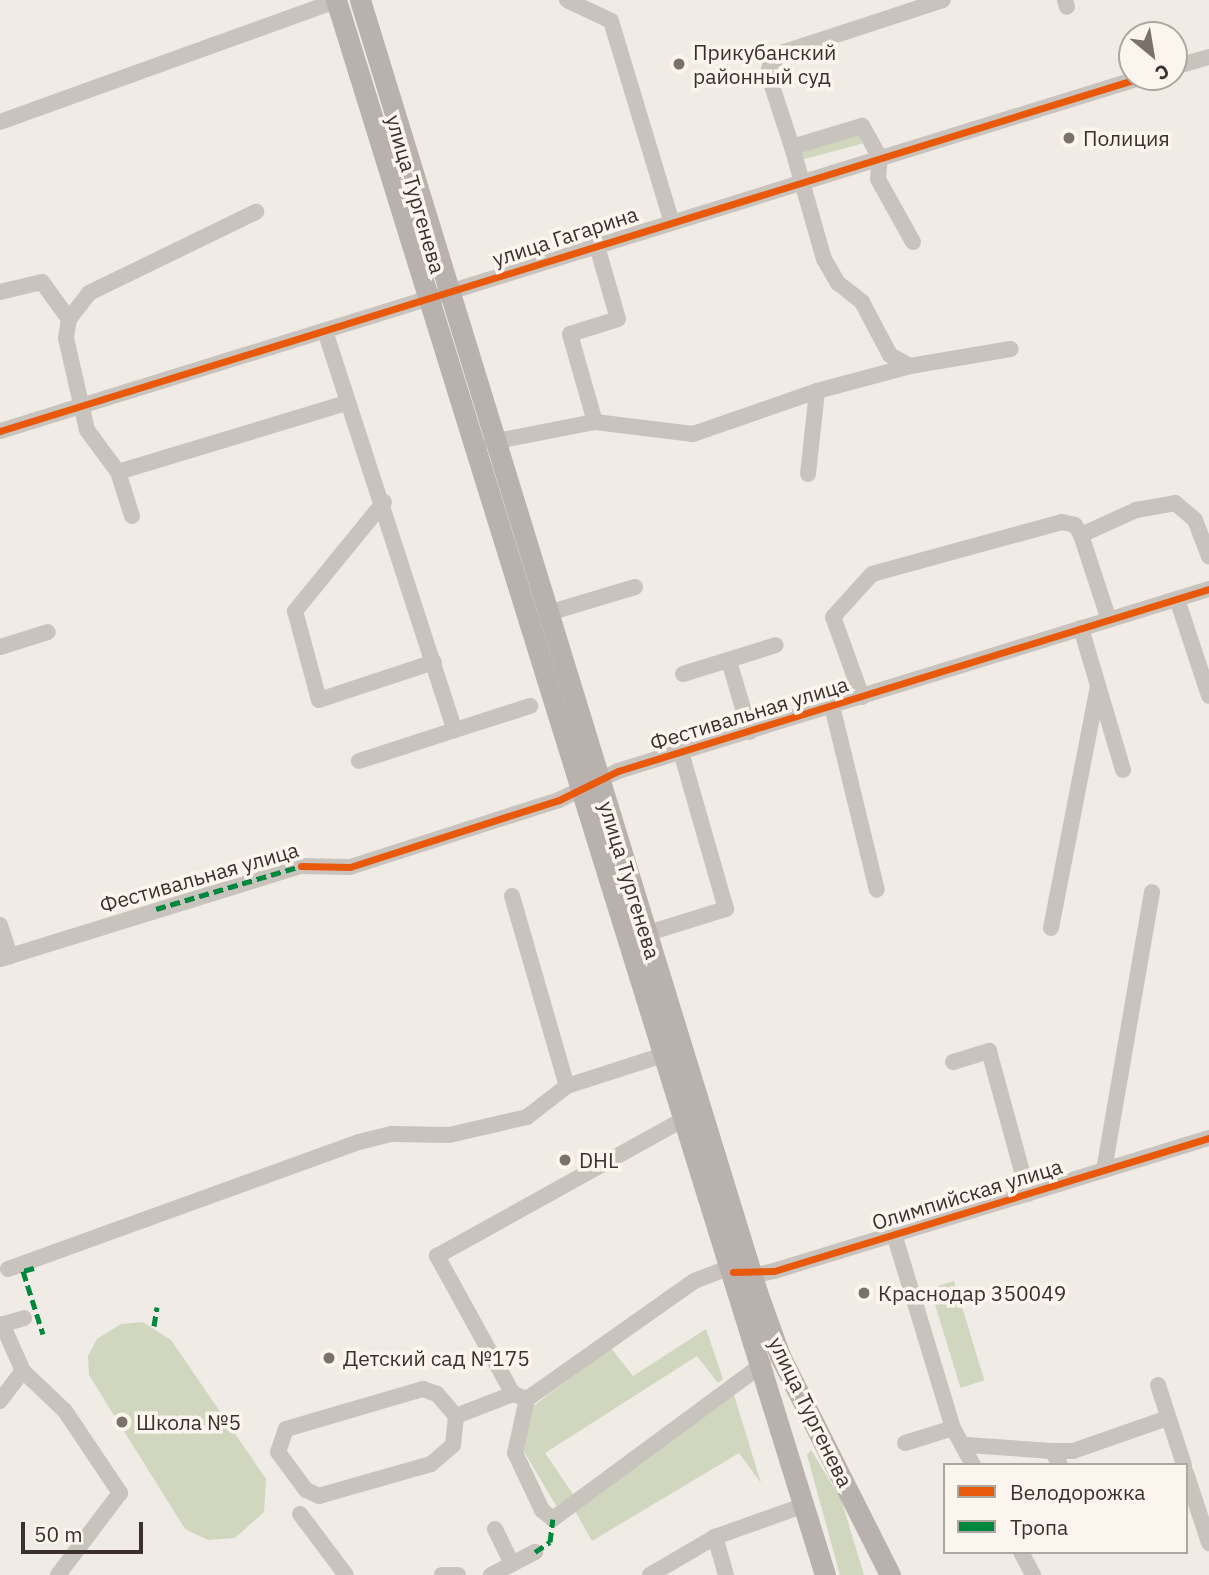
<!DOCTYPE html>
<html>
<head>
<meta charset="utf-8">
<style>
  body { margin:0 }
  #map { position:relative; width:1209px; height:1575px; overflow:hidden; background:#f0ebe5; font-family:"IBM Plex Sans",sans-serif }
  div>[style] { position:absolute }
  .green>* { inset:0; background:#d1d6bf; transform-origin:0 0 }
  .minor>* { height:16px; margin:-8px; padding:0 8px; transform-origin:8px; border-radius:8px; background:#c9c3be }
  .major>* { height:21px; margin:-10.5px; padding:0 10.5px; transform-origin:10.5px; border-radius:10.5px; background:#b8b1ad }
  .quiet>* { height:5px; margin-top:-2.5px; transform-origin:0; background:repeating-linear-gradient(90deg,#00873e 0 10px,transparent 0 15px) }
  .cycleway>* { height:7px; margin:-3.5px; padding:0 3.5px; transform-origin:3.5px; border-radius:3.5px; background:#e8590c }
  .dots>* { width:19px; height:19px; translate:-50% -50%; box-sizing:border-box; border:4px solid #fbf5ee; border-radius:50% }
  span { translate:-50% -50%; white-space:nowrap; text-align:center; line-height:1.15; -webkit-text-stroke:7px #fbf5ee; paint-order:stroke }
  .poi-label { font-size:21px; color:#3b302b }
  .left { translate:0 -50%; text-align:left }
  .street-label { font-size:21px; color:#3b302b }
  .legend { position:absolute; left:943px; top:1463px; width:245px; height:91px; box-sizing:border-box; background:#fbf5ee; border:2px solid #aea6a0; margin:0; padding:9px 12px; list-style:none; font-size:21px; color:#3b302b }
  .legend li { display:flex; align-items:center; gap:14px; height:35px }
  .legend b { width:35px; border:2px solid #aea6a0 }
  .north { position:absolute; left:1118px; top:21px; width:70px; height:70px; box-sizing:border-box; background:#fbf5ee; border:2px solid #aea6a0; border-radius:50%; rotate:150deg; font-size:19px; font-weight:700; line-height:28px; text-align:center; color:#3b302b }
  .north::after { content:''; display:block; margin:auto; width:24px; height:32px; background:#7a716c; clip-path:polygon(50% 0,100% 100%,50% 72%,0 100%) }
  .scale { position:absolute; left:21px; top:1522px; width:122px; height:32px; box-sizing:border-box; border:4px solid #3b302b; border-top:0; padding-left:9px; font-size:21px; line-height:24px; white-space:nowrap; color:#3b302b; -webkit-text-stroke:5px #fbf5ee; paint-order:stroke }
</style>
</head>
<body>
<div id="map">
  <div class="green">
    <div style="left:859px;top:133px;width:11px;height:64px;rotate:75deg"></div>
    <div style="left:954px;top:1281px;width:104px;height:25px;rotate:73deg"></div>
    <div style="clip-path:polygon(143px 1322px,171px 1340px,266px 1479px,264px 1512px,235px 1538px,208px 1540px,185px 1529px,89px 1375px,88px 1356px,97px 1339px,121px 1324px)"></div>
    <div style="clip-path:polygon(706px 1329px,723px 1379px,718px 1383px,697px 1356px,545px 1453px,577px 1500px,560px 1512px,523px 1450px,529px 1409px,611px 1348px,633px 1376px)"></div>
    <div style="clip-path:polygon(734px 1395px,761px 1483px,739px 1453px,592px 1541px,574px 1509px)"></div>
    <div style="clip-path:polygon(811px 1450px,841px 1499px,864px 1575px,840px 1575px,807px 1455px)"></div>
  </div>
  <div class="minor">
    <div style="left:567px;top:0;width:49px;rotate:25.5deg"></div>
    <div style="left:611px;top:21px;width:208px;rotate:73.2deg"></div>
    <div style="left:1065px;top:0;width:7px;rotate:74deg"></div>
    <div style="left:1174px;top:67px;width:36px;rotate:-16deg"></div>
    <div style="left:0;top:122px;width:357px;rotate:-19.8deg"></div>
    <div style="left:792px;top:147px;width:77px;rotate:-108.2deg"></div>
    <div style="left:768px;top:74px;width:9px;rotate:-77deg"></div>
    <div style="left:770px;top:65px;width:19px;rotate:-43deg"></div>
    <div style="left:784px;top:52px;width:167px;rotate:-18.1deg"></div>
    <div style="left:913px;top:242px;width:72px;rotate:-119.1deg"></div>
    <div style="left:878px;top:179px;width:21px;rotate:-85deg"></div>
    <div style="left:880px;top:158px;width:37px;rotate:-119deg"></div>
    <div style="left:862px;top:126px;width:73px;rotate:163.3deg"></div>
    <div style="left:792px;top:147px;width:116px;rotate:74.1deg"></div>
    <div style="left:824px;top:259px;width:28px;rotate:60deg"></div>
    <div style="left:838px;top:283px;width:31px;rotate:38deg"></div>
    <div style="left:862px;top:302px;width:60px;rotate:62.2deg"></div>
    <div style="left:890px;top:355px;width:23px;rotate:29deg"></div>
    <div style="left:910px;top:366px;width:102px;rotate:-9.6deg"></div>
    <div style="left:0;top:292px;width:43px;rotate:-13.4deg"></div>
    <div style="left:42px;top:282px;width:46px;rotate:53.9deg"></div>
    <div style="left:325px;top:331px;width:420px;rotate:72deg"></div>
    <div style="left:455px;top:730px;width:79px;rotate:-17.7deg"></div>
    <div style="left:595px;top:422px;width:99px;rotate:7deg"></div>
    <div style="left:693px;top:434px;width:131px;rotate:-19.1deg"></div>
    <div style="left:0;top:431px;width:1197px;rotate:-17.21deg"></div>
    <div style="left:492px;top:442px;width:105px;rotate:-11deg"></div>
    <div style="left:595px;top:422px;width:91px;rotate:-105.9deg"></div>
    <div style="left:570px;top:334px;width:50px;rotate:-17.4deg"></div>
    <div style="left:618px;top:319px;width:79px;rotate:-106.1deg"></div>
    <div style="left:118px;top:472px;width:238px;rotate:-16.8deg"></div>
    <div style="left:808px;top:474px;width:83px;rotate:-83.8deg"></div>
    <div style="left:817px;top:391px;width:96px;rotate:-15deg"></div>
    <div style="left:384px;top:502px;width:141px;rotate:129.2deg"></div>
    <div style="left:295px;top:611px;width:92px;rotate:74.9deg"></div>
    <div style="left:319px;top:700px;width:121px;rotate:-18.3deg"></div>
    <div style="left:132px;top:516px;width:46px;rotate:-107.7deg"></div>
    <div style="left:118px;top:472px;width:52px;rotate:-126.4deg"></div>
    <div style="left:87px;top:430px;width:94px;rotate:-102.9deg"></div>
    <div style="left:66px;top:338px;width:19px;rotate:-81deg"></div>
    <div style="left:69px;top:319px;width:33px;rotate:-52deg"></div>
    <div style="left:89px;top:293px;width:186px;rotate:-25.9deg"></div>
    <div style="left:1081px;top:535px;width:60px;rotate:-24.4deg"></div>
    <div style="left:1136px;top:510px;width:40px;rotate:-10deg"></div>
    <div style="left:1175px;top:503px;width:26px;rotate:40deg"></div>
    <div style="left:1195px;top:520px;width:39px;rotate:69deg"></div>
    <div style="left:1177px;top:599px;width:102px;rotate:71.7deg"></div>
    <div style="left:545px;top:614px;width:94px;rotate:-16.7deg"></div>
    <div style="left:1081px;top:628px;width:148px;rotate:73.5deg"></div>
    <div style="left:0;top:647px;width:50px;rotate:-17.4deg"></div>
    <div style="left:729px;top:661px;width:74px;rotate:73.5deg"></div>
    <div style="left:683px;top:674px;width:97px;rotate:-17.3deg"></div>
    <div style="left:862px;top:697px;width:85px;rotate:-109.9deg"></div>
    <div style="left:833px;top:617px;width:58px;rotate:-47.8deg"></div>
    <div style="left:872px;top:574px;width:197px;rotate:-15.3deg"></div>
    <div style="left:1062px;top:522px;width:13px;rotate:13deg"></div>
    <div style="left:1075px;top:525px;width:12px;rotate:59deg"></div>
    <div style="left:1081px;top:535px;width:89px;rotate:71.8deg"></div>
    <div style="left:832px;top:706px;width:189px;rotate:76.3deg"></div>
    <div style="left:359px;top:761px;width:101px;rotate:-17.9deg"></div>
    <div style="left:512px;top:896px;width:198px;rotate:73.9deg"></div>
    <div style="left:567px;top:1086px;width:104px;rotate:-17.9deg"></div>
    <div style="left:0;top:925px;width:33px;rotate:72deg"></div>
    <div style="left:1051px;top:928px;width:246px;rotate:-79deg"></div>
    <div style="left:645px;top:934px;width:85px;rotate:-17.2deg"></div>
    <div style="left:726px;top:909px;width:163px;rotate:-106deg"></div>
    <div style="left:0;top:959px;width:315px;rotate:-17.2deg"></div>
    <div style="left:301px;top:866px;width:49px;rotate:1.2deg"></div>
    <div style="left:350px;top:867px;width:219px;rotate:-17.8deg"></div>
    <div style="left:559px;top:800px;width:66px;rotate:-26.2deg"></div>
    <div style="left:618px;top:771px;width:618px;rotate:-17.12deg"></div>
    <div style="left:953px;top:1062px;width:38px;rotate:-17deg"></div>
    <div style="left:989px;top:1051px;width:148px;rotate:74.7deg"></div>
    <div style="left:1104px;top:1170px;width:282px;rotate:-80.2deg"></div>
    <div style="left:894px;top:1234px;width:203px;rotate:73.1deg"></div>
    <div style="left:953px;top:1428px;width:42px;rotate:61.6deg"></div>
    <div style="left:8px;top:1269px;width:373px;rotate:-19.9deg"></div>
    <div style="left:359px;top:1142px;width:34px;rotate:-14deg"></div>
    <div style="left:392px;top:1134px;width:57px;rotate:1deg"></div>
    <div style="left:449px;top:1135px;width:80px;rotate:-13deg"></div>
    <div style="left:527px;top:1117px;width:51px;rotate:-37.8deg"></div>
    <div style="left:2px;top:1324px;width:51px;rotate:65.9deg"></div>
    <div style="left:23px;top:1371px;width:58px;rotate:43.6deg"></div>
    <div style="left:65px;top:1411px;width:99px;rotate:56.1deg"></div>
    <div style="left:120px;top:1493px;width:103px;rotate:127.1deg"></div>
    <div style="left:0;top:1325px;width:25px;rotate:-16deg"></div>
    <div style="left:763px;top:1364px;width:261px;rotate:143.6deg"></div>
    <div style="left:553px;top:1519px;width:14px;rotate:-141deg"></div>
    <div style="left:542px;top:1510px;width:63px;rotate:-115.3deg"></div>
    <div style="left:515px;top:1453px;width:55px;rotate:-77.5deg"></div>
    <div style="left:527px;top:1399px;width:204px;rotate:-35.2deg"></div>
    <div style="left:694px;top:1281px;width:33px;rotate:-21deg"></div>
    <div style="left:725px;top:1269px;width:28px;rotate:15deg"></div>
    <div style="left:752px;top:1276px;width:23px;rotate:-13deg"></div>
    <div style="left:774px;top:1271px;width:455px;rotate:-17deg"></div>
    <div style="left:1158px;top:1385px;width:84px;rotate:72deg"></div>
    <div style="left:423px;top:1389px;width:15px;rotate:20deg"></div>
    <div style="left:437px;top:1394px;width:29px;rotate:49deg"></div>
    <div style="left:456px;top:1416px;width:29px;rotate:96deg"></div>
    <div style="left:453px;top:1445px;width:29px;rotate:139deg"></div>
    <div style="left:431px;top:1464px;width:116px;rotate:164.1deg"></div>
    <div style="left:319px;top:1496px;width:14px;rotate:-155deg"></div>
    <div style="left:306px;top:1490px;width:47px;rotate:-126.4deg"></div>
    <div style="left:278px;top:1452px;width:24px;rotate:-71deg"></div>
    <div style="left:286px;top:1429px;width:143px;rotate:-16.3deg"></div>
    <div style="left:527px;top:1399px;width:15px;rotate:-160deg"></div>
    <div style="left:513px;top:1394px;width:158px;rotate:-118.8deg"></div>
    <div style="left:437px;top:1256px;width:285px;rotate:-29deg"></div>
    <div style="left:0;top:1401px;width:38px;rotate:-53deg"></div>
    <div style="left:456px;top:1416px;width:61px;rotate:-21.1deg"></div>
    <div style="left:905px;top:1443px;width:50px;rotate:-17.4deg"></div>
    <div style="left:967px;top:1445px;width:85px;rotate:4deg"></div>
    <div style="left:1052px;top:1451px;width:16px;rotate:60deg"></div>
    <div style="left:1052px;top:1451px;width:21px"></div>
    <div style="left:1073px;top:1451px;width:101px;rotate:-19.2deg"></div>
    <div style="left:1186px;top:1473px;width:74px;rotate:71.8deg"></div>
    <div style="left:300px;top:1514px;width:76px;rotate:53deg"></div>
    <div style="left:495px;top:1529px;width:39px;rotate:64deg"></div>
    <div style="left:1021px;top:1552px;width:26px;rotate:62deg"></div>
    <div style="left:442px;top:1575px;width:16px"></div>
    <div style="left:491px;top:1575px;width:50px;rotate:-27.6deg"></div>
    <div style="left:650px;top:1575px;width:75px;rotate:-30.3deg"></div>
    <div style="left:726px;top:1575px;width:40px;rotate:-106deg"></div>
    <div style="left:715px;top:1537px;width:96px;rotate:-19.6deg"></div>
  </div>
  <div class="major">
    <div style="left:336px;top:0;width:1649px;rotate:72.75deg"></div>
    <div style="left:360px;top:0;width:1352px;rotate:72.92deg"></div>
    <div style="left:757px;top:1292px;width:68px;rotate:70.2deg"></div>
    <div style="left:780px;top:1356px;width:245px;rotate:63.3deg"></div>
  </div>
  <div class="quiet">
    <div style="left:156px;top:909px;width:151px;rotate:-16.5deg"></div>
    <div style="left:34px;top:1268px;width:11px;rotate:165deg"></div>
    <div style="left:23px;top:1271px;width:66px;rotate:72.4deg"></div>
    <div style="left:154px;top:1326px;width:19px;rotate:-81deg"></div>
    <div style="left:535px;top:1552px;width:18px;rotate:-34deg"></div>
    <div style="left:550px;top:1542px;width:23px;rotate:-83deg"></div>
  </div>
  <div class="cycleway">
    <div style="left:0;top:431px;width:1197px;rotate:-17.21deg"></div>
    <div style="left:301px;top:866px;width:49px;rotate:1.2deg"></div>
    <div style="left:350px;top:867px;width:219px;rotate:-17.8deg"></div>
    <div style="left:559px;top:800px;width:66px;rotate:-26.2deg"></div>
    <div style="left:618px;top:771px;width:618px;rotate:-17.12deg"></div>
    <div style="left:733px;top:1272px;width:41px;rotate:-1.4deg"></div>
    <div style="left:774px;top:1271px;width:455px;rotate:-17deg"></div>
  </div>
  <div class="dots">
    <div style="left:679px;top:64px;background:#7a716c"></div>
    <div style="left:1069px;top:138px;background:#7a716c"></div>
    <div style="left:565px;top:1160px;background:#7a716c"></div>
    <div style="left:864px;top:1293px;background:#7a716c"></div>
    <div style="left:329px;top:1358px;background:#7a716c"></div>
    <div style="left:122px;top:1422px;background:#7a716c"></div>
  </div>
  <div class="poi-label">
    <span class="left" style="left:693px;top:64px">Прикубанский<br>районный суд</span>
    <span class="left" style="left:1083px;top:138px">Полиция</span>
    <span class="left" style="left:579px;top:1160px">DHL</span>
    <span class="left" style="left:878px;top:1293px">Краснодар 350049</span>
    <span class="left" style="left:343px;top:1358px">Детский сад №175</span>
    <span class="left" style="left:136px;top:1422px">Школа №5</span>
  </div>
  <div class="street-label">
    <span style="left:416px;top:194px;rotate:74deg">улица Тургенева</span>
    <span style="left:565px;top:236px;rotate:-18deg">улица Гагарина</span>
    <span style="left:749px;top:713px;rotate:-17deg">Фестивальная улица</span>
    <span style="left:199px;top:877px;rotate:-16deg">Фестивальная улица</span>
    <span style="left:630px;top:880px;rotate:73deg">улица Тургенева</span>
    <span style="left:967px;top:1194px;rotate:-17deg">Олимпийская улица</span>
    <span style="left:811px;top:1412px;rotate:64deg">улица Тургенева</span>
  </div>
  <ul class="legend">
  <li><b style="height:9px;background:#e8590c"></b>Велодорожка</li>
  <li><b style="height:9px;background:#00873e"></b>Тропа</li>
  </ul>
  <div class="north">С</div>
  <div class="scale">50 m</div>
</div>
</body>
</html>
